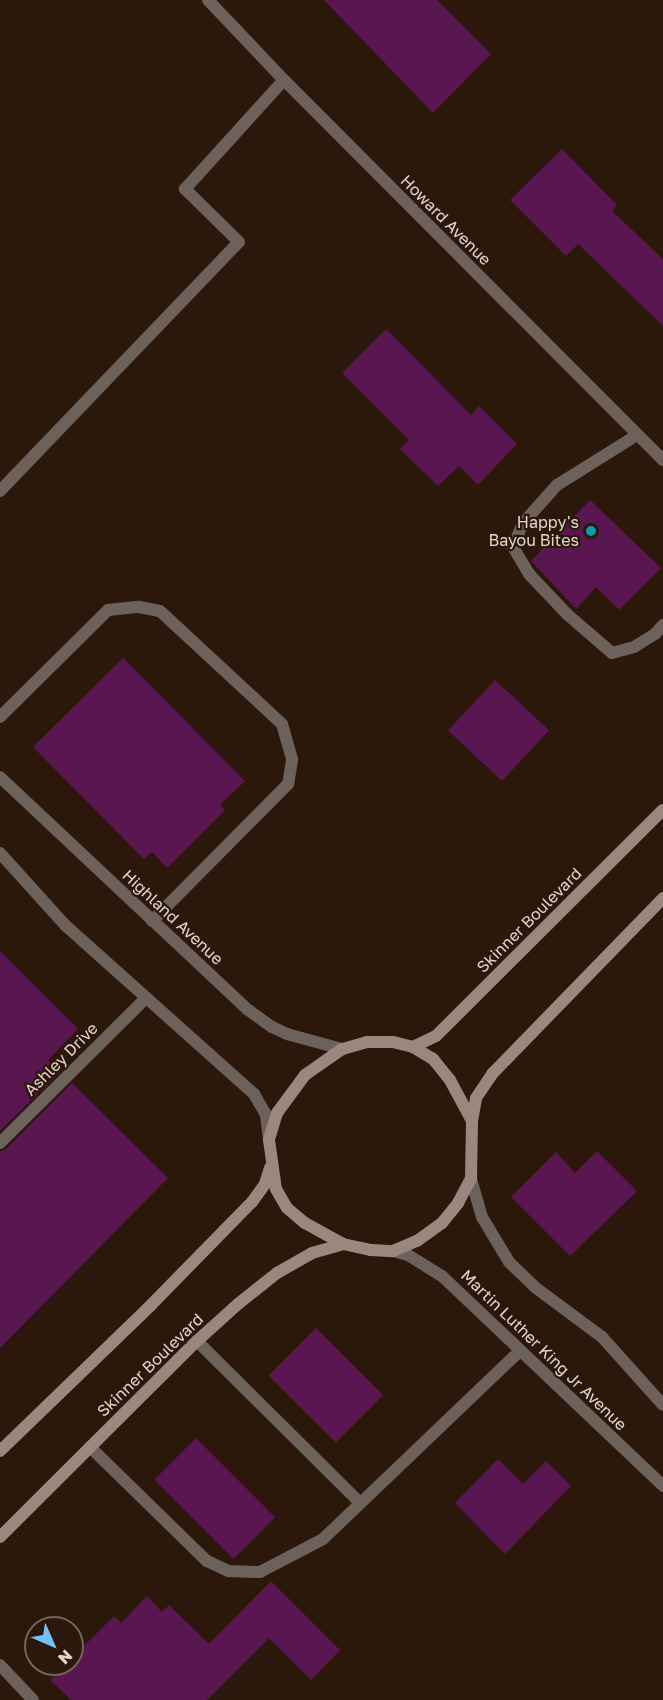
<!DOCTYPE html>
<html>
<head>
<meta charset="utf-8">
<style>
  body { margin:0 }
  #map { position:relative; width:663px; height:1700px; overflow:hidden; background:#2c180b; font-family:"Golos Text",sans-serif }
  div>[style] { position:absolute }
  .building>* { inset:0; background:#591651; transform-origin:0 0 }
  .service>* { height:12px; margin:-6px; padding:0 6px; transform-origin:6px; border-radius:6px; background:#6d615c }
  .minor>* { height:12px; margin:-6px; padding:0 6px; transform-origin:6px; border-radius:6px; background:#6d615c }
  .tertiary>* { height:12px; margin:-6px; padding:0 6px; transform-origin:6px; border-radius:6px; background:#6d615c }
  .secondary>* { height:12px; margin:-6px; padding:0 6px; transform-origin:6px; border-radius:6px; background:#9a8780 }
  .dots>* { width:16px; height:16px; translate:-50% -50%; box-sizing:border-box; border:3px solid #2c180b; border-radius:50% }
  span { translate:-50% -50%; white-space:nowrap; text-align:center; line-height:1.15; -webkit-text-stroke:4.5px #2c180b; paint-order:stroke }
  .street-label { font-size:16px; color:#e3d5cd }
  .poi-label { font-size:16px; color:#e3d5cd }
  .right { translate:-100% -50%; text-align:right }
  .north { position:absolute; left:24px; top:1616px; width:60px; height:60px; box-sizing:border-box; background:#2c180b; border:2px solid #756459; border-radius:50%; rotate:135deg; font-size:16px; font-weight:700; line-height:24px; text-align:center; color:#e3d5cd }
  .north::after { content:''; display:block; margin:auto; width:21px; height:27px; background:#75c0f6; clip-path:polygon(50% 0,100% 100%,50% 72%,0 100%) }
</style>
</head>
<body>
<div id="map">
  <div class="building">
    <div style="clip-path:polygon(324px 0,437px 0,491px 54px,433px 113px)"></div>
    <div style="clip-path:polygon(562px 149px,617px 205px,612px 211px,663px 259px,663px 326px,578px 244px,566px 256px,510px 200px)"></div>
    <div style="clip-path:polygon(386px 329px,471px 415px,479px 406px,517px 444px,478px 485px,459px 466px,438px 486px,400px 449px,409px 440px,342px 373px)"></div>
    <div style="clip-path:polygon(590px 500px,661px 568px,619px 610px,596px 587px,576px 609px,531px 561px)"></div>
    <div style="clip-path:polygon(123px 658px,245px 781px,220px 805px,225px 810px,167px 868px,152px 852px,144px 859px,33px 747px)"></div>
    <div style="left:495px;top:680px;width:74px;height:69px;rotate:43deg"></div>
    <div style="clip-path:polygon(0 951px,78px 1029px,48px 1060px,60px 1072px,0 1131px)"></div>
    <div style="clip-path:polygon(72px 1083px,168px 1178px,0 1348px,0 1151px,6px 1149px)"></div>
    <div style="clip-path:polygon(597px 1151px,637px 1191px,570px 1256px,511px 1197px,556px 1152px,575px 1173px)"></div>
    <div style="left:316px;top:1328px;width:95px;height:67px;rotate:45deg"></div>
    <div style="left:196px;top:1438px;width:112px;height:59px;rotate:45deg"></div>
    <div style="clip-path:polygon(498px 1459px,523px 1484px,546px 1461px,571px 1486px,505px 1554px,455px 1503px)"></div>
    <div style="clip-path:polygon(271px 1581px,340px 1650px,311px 1680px,269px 1638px,207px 1700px,71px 1700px,50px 1680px,66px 1664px,72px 1664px,72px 1658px,114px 1616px,121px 1623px,147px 1596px,162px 1612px,169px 1605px,209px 1644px)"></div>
  </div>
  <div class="service">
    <div style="left:637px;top:435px;width:94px;rotate:148deg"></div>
    <div style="left:557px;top:485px;width:51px;rotate:131.8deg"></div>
    <div style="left:523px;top:523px;width:26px;rotate:113deg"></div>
    <div style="left:513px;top:547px;width:31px;rotate:59deg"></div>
    <div style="left:529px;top:574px;width:57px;rotate:46.4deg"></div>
    <div style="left:568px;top:615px;width:58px;rotate:40.8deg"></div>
    <div style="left:612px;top:653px;width:23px;rotate:-15deg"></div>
    <div style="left:634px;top:647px;width:25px;rotate:-32deg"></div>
    <div style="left:655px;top:634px;width:12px;rotate:-48deg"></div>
    <div style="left:0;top:491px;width:345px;rotate:-46.2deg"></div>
    <div style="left:239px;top:242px;width:76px;rotate:-135.5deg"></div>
    <div style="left:185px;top:189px;width:147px;rotate:-47.8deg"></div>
    <div style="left:0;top:717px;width:152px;rotate:-44.7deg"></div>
    <div style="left:108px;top:610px;width:31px;rotate:-6deg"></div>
    <div style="left:139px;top:607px;width:21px;rotate:11deg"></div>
    <div style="left:160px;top:611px;width:166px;rotate:42.8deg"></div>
    <div style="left:282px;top:724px;width:37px;rotate:74deg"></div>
    <div style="left:292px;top:760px;width:24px;rotate:99deg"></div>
    <div style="left:288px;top:784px;width:193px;rotate:134.8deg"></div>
    <div style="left:197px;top:1341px;width:230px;rotate:44.8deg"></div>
    <div style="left:90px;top:1447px;width:163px;rotate:44.3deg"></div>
    <div style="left:207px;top:1561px;width:23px;rotate:25deg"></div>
    <div style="left:228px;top:1571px;width:32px;rotate:2deg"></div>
    <div style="left:260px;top:1572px;width:71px;rotate:-27.6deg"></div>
    <div style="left:323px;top:1539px;width:272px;rotate:-43.7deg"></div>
    <div style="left:0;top:1665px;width:48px;rotate:46.7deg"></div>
  </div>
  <div class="minor">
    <div style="left:208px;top:0;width:110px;rotate:46.5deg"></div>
    <div style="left:284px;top:80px;width:537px;rotate:45.08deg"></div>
    <div style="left:0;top:1143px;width:206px;rotate:-44.8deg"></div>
  </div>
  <div class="tertiary">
    <div style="left:0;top:777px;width:339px;rotate:43.2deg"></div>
    <div style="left:247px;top:1009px;width:31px;rotate:36deg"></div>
    <div style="left:272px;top:1027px;width:17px;rotate:25deg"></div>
    <div style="left:287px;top:1034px;width:57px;rotate:15.3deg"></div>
    <div style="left:0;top:853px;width:97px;rotate:47.9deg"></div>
    <div style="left:65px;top:925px;width:254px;rotate:41.8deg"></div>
    <div style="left:254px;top:1094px;width:24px;rotate:60deg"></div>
    <div style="left:266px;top:1115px;width:25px;rotate:83deg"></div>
    <div style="left:471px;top:1179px;width:40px;rotate:74deg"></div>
    <div style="left:482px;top:1217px;width:52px;rotate:59deg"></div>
    <div style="left:509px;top:1262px;width:37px;rotate:44deg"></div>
    <div style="left:536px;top:1288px;width:82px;rotate:36.6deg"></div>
    <div style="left:602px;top:1337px;width:91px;rotate:48.1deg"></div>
    <div style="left:393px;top:1251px;width:16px;rotate:15deg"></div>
    <div style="left:408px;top:1255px;width:40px;rotate:32deg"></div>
    <div style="left:442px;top:1276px;width:305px;rotate:43.5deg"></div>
  </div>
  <div class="secondary">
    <div style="left:413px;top:1047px;width:25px;rotate:-26deg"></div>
    <div style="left:436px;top:1036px;width:320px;rotate:-44.9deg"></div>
    <div style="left:472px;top:1121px;width:47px;rotate:-118.2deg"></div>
    <div style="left:450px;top:1080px;width:27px;rotate:-129deg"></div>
    <div style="left:433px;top:1059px;width:23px;rotate:-149deg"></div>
    <div style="left:413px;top:1047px;width:21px;rotate:-166deg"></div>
    <div style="left:393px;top:1042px;width:26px;rotate:180deg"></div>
    <div style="left:367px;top:1042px;width:26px;rotate:164deg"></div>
    <div style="left:342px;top:1049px;width:45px;rotate:144.9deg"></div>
    <div style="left:305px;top:1075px;width:47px;rotate:126.4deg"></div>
    <div style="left:277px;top:1113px;width:28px;rotate:107deg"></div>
    <div style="left:269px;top:1140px;width:49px;rotate:81.9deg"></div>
    <div style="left:276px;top:1189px;width:22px;rotate:60deg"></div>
    <div style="left:287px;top:1208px;width:23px;rotate:40deg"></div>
    <div style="left:305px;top:1223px;width:43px;rotate:28.9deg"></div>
    <div style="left:343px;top:1244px;width:29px;rotate:12deg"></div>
    <div style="left:371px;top:1250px;width:22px;rotate:3deg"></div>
    <div style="left:393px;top:1251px;width:26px;rotate:-23deg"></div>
    <div style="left:417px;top:1241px;width:31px;rotate:-36deg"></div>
    <div style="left:442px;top:1223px;width:26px;rotate:-51deg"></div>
    <div style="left:458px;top:1203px;width:27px;rotate:-62deg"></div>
    <div style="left:471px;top:1179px;width:58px;rotate:-89deg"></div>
    <div style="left:472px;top:1121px;width:23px;rotate:-80deg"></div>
    <div style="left:476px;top:1098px;width:30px;rotate:-56deg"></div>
    <div style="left:493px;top:1073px;width:244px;rotate:-45.8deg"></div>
    <div style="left:0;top:1451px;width:210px;rotate:-44deg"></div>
    <div style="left:151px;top:1305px;width:144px;rotate:-45.6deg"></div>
    <div style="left:252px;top:1202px;width:22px;rotate:-54deg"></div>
    <div style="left:265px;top:1184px;width:17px;rotate:-73deg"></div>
    <div style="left:0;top:1537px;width:278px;rotate:-44.9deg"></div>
    <div style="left:197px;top:1341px;width:55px;rotate:-42.1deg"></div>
    <div style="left:238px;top:1304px;width:50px;rotate:-38.5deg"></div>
    <div style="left:277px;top:1273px;width:40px;rotate:-29.7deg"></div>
    <div style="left:312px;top:1253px;width:32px;rotate:-16deg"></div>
  </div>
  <div class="dots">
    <div style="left:591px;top:531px;background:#0f9aa8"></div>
  </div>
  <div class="street-label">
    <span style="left:446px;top:220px;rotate:45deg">Howard Avenue</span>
    <span style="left:173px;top:917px;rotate:43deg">Highland Avenue</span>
    <span style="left:529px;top:920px;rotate:-45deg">Skinner Boulevard</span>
    <span style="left:61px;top:1059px;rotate:-45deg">Ashley Drive</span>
    <span style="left:544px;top:1350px;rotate:44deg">Martin Luther King Jr Avenue</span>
    <span style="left:150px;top:1365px;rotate:-44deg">Skinner Boulevard</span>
  </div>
  <div class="poi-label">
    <span class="right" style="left:579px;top:531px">Happy's<br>Bayou Bites</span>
  </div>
  <div class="north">N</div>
</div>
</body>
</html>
